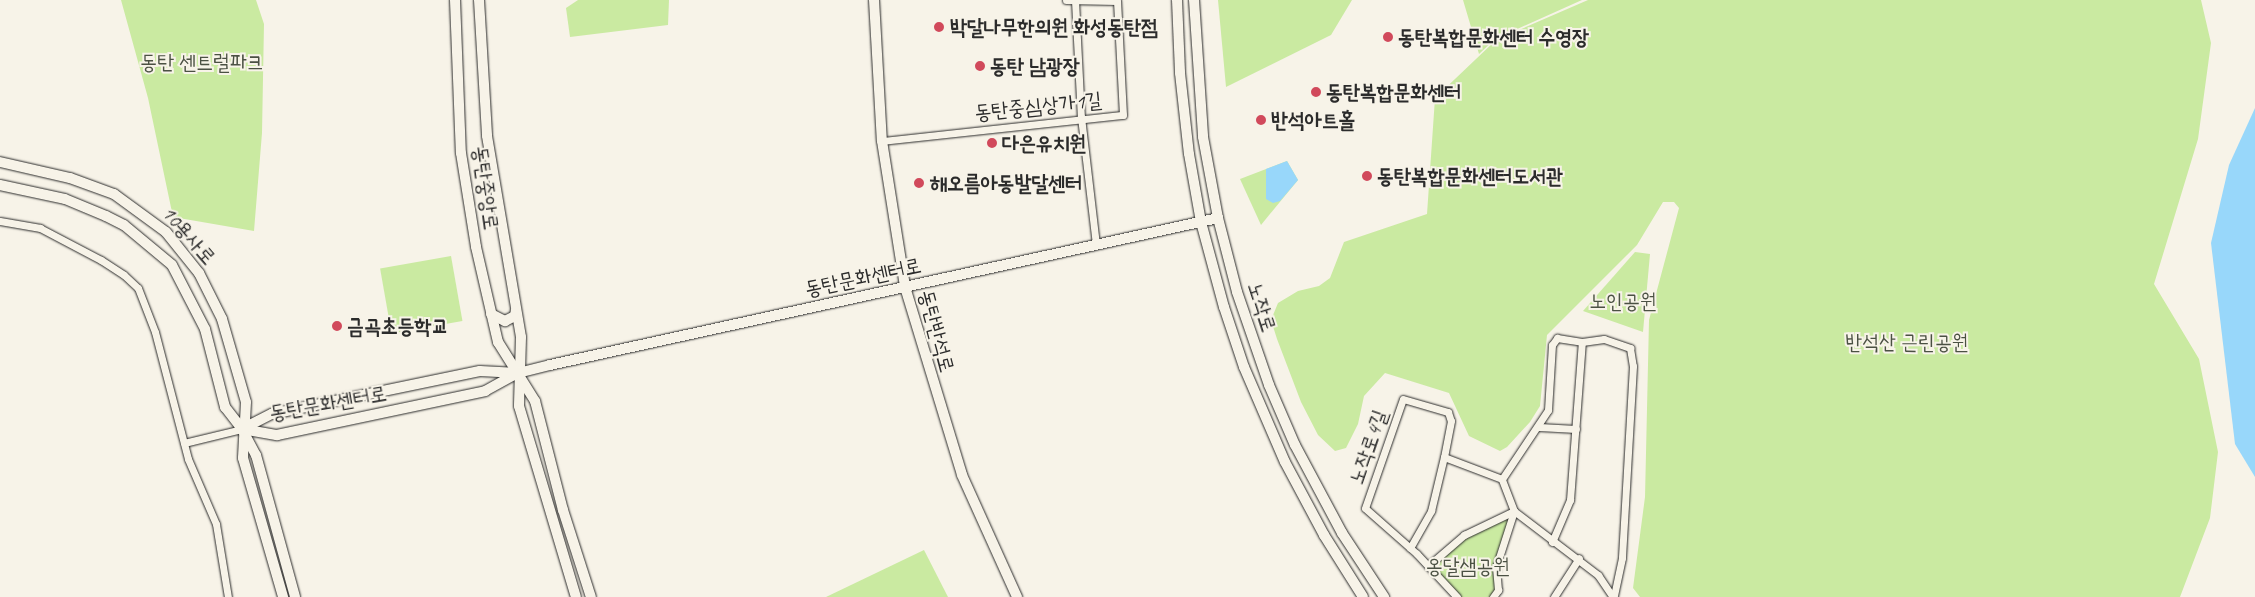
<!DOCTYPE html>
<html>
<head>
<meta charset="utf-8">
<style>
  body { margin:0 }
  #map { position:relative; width:2255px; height:597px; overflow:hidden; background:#f7f3e8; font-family:Caveat,"Poor Story",sans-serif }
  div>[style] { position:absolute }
  .green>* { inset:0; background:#caeaa1; transform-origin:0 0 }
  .water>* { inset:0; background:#98d7fa }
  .roads { filter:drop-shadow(0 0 1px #2b2b2b) drop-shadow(0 0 1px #2b2b2b) }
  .street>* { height:7px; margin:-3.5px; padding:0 3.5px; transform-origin:3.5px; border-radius:3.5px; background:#f7f3e8 }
  .secondary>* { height:10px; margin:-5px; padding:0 5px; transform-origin:5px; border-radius:5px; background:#f7f3e8 }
  .dots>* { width:14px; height:14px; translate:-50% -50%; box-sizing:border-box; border:2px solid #f7f3e8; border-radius:50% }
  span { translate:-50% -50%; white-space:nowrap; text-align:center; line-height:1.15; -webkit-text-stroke:4px #f7f3e8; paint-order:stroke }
  .poi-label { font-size:21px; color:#2b2b2b; font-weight:700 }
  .left { translate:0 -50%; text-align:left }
  .park-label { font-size:21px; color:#4b5143 }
  .street-label { font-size:21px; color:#2b2b2b }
</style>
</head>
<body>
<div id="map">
  <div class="green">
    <div style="clip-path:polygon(121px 0,256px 0,264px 24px,262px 133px,254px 231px,173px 217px,148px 98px)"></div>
    <div style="clip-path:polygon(578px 0,669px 0,668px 25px,570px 37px,566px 8px)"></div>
    <div style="clip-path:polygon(1218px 0,1352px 0,1331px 35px,1226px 87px)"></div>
    <div style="clip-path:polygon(1463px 0,1582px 0,1495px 39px,1479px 54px)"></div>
    <div style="clip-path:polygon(1588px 0,2201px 0,2211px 43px,2198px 139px,2154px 284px,2199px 359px,2218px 452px,2210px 518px,2180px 597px,1640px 597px,1633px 588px,1645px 497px,1649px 320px,1679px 208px,1674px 202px,1663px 202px,1637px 245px,1547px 335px,1540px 406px,1530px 422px,1507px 447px,1500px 451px,1469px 436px,1449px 393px,1385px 373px,1364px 396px,1358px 424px,1346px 448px,1335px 451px,1318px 435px,1301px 402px,1277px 339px,1271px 320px,1278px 303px,1298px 291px,1319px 286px,1330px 278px,1344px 242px,1427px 214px,1435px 98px,1496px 40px)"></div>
    <div style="clip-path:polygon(1287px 161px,1298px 180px,1261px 225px,1240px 179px)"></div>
    <div style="clip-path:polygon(1635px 252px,1650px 254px,1643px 332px,1583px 311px)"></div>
    <div style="left:451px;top:256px;width:66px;height:72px;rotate:80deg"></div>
    <div style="clip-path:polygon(1512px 513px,1495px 567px,1497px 588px,1490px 597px,1461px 597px,1430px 565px,1452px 545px)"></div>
    <div style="clip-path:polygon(924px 550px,948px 597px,826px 597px)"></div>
  </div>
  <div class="water">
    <div style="clip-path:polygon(2255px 108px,2255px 477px,2235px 444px,2211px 243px,2229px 165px)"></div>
    <div style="clip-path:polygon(1287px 161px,1298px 180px,1280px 201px,1273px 203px,1266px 199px,1266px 169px)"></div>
  </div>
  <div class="roads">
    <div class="street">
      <div style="left:1075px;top:0;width:117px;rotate:87.1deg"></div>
      <div style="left:1081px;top:117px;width:129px;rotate:83.3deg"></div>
      <div style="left:882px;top:141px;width:242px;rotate:-6.2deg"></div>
      <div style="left:1123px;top:115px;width:114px;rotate:-93deg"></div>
      <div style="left:1117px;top:1px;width:51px;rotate:-178.9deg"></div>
      <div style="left:0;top:221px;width:41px;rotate:9.9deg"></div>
      <div style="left:40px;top:228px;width:69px;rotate:27.7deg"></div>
      <div style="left:101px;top:260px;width:27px;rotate:33deg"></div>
      <div style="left:124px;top:275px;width:19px;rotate:43deg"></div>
      <div style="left:138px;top:288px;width:47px;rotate:68.9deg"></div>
      <div style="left:155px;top:332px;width:131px;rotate:75.4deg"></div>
      <div style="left:188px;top:459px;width:71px;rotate:66.7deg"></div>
      <div style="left:216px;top:524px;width:74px;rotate:80.7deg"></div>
      <div style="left:1539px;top:427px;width:37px;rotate:3deg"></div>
      <div style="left:184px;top:443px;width:60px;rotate:-13.6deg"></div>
      <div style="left:1552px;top:542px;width:46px;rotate:-66.8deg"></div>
      <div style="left:1570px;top:500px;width:158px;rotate:-85.7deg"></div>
      <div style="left:1410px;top:548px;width:43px;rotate:-60.4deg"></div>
      <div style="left:1431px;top:511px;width:56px;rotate:-76.5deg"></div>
      <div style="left:1428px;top:566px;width:48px;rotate:-40.7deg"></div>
      <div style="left:1464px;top:535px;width:55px;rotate:-25.6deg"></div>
      <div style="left:1514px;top:511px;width:34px;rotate:-111deg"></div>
      <div style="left:1457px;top:597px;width:59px;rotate:-132.9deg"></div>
      <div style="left:1417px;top:554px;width:69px;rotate:-138.5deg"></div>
      <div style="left:1365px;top:508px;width:115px;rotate:-70.8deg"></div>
      <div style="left:1403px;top:399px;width:47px;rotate:16.1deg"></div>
      <div style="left:1448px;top:412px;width:9px;rotate:72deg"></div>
      <div style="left:1451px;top:421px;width:37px;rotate:101deg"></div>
      <div style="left:1444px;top:457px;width:62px;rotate:20.8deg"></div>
      <div style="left:1502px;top:479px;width:83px;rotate:-56.3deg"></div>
      <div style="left:1548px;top:410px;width:65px;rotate:-86.5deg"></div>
      <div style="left:1552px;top:345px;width:9px;rotate:-54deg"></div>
      <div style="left:1557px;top:338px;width:25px;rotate:9deg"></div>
      <div style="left:1582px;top:342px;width:22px;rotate:-8deg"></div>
      <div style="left:1604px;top:339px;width:28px;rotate:19deg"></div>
      <div style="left:1630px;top:348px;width:18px;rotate:81deg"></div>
      <div style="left:1633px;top:366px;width:192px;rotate:93.3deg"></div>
      <div style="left:1622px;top:558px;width:40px;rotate:102deg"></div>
      <div style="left:1493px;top:597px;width:9px;rotate:-54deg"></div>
      <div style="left:1498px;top:590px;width:23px;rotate:-95deg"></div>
      <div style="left:1496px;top:567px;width:59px;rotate:-72.2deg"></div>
      <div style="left:1514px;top:511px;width:106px;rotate:37.3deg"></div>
      <div style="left:1598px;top:575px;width:27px;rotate:56deg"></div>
      <div style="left:1554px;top:597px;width:46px;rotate:-57.3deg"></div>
    </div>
    <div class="secondary">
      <div style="left:455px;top:0;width:153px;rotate:87.8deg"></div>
      <div style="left:461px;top:153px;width:95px;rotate:80.9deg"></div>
      <div style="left:476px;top:247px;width:98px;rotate:77deg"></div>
      <div style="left:498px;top:342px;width:70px;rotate:57.9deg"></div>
      <div style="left:535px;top:401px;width:113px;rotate:75.6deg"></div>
      <div style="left:563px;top:510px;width:91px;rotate:72.2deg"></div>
      <div style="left:479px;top:0;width:136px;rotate:86.6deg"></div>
      <div style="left:487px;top:136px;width:204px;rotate:80.4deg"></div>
      <div style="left:521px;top:337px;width:69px;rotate:91.7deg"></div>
      <div style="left:519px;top:406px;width:199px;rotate:73.4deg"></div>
      <div style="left:874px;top:0;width:141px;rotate:86.8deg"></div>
      <div style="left:882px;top:141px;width:148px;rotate:81deg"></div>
      <div style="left:905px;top:287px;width:196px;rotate:73.1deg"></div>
      <div style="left:962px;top:475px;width:134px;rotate:65.7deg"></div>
      <div style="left:1177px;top:0;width:73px;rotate:87.6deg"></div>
      <div style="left:1180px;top:73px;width:81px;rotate:83.7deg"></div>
      <div style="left:1189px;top:154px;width:69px;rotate:80deg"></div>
      <div style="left:1201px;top:222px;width:88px;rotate:74.9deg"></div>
      <div style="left:1224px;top:307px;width:63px;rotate:71.6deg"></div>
      <div style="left:1244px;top:367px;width:103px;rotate:66.7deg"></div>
      <div style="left:1285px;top:462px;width:83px;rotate:61.9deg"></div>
      <div style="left:1324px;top:535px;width:73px;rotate:57.8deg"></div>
      <div style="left:1194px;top:0;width:137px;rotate:86.2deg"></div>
      <div style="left:1203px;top:137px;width:82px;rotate:79.5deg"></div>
      <div style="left:1218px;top:218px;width:76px;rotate:75.6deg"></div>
      <div style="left:1237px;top:292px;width:98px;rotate:71deg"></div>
      <div style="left:1269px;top:385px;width:65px;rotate:66.6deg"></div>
      <div style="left:1295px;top:445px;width:100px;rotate:61.9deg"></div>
      <div style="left:1342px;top:533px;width:77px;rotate:56.7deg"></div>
      <div style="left:0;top:162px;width:72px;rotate:12.9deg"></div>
      <div style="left:70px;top:178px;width:47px;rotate:20deg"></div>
      <div style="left:114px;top:194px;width:64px;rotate:36.2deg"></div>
      <div style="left:166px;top:232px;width:53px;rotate:51.2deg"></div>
      <div style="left:199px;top:273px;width:51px;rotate:63.4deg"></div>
      <div style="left:222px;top:319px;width:86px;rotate:73.9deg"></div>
      <div style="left:246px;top:402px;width:56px;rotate:93.1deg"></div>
      <div style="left:243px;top:458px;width:145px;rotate:73.9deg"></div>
      <div style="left:0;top:185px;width:66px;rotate:12.2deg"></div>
      <div style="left:65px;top:199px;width:44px;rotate:22.5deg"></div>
      <div style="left:106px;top:216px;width:20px;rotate:27deg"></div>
      <div style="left:124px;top:225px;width:62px;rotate:39.8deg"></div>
      <div style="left:172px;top:265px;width:72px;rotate:62.7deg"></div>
      <div style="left:205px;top:329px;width:81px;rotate:75.6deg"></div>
      <div style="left:225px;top:407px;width:28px;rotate:52deg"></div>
      <div style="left:242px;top:429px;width:30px;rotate:62deg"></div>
      <div style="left:256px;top:455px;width:147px;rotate:74.6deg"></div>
      <div style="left:491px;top:314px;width:16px;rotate:27deg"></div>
      <div style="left:505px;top:321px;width:11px;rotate:-27deg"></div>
      <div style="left:515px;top:316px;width:6px;rotate:-81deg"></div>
      <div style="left:242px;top:429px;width:36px;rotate:10deg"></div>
      <div style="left:277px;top:435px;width:213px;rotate:-11.9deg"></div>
      <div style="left:485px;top:391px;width:38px;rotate:-29deg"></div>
      <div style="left:518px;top:373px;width:33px;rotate:-14deg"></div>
      <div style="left:550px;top:365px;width:684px;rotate:-12.41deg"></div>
      <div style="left:242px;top:429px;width:34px;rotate:-27deg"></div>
      <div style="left:272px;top:414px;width:212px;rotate:-11.7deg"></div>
      <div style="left:480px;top:371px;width:38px;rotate:3deg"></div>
    </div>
  </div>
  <div class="dots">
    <div style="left:939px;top:27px;background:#d1495b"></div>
    <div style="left:1388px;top:37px;background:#d1495b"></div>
    <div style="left:980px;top:66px;background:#d1495b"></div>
    <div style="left:1316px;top:92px;background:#d1495b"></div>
    <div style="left:1261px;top:120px;background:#d1495b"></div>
    <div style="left:992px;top:143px;background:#d1495b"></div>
    <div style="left:1367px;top:176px;background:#d1495b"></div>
    <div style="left:919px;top:183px;background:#d1495b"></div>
    <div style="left:337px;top:326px;background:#d1495b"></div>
  </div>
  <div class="poi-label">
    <span class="left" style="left:950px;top:27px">박달나무한의원 화성동탄점</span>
    <span class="left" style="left:1398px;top:37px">동탄복합문화센터 수영장</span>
    <span class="left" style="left:990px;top:66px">동탄 남광장</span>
    <span class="left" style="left:1326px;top:92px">동탄복합문화센터</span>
    <span class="left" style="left:1271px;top:120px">반석아트홀</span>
    <span class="left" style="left:1002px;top:143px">다은유치원</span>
    <span class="left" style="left:1377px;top:176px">동탄복합문화센터도서관</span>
    <span class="left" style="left:930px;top:183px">해오름아동발달센터</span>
    <span class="left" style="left:347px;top:326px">금곡초등학교</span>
  </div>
  <div class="park-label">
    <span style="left:202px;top:62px">동탄 센트럴파크</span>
    <span style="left:1623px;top:301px">노인공원</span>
    <span style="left:1907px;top:342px">반석산 근린공원</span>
    <span style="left:1468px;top:566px">옹달샘공원</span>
  </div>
  <div class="street-label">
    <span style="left:1038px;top:106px;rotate:-6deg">동탄중심상가1길</span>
    <span style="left:486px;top:188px;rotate:82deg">동탄중앙로</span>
    <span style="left:189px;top:235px;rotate:49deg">10용사로</span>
    <span style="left:863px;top:277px;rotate:-12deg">동탄문화센터로</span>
    <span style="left:1262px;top:307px;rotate:72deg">노작로</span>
    <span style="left:937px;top:331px;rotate:75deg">동탄반석로</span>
    <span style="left:328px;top:403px;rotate:-10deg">동탄문화센터로</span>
    <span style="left:1368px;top:447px;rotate:-71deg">노작로4길</span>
  </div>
</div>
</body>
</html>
